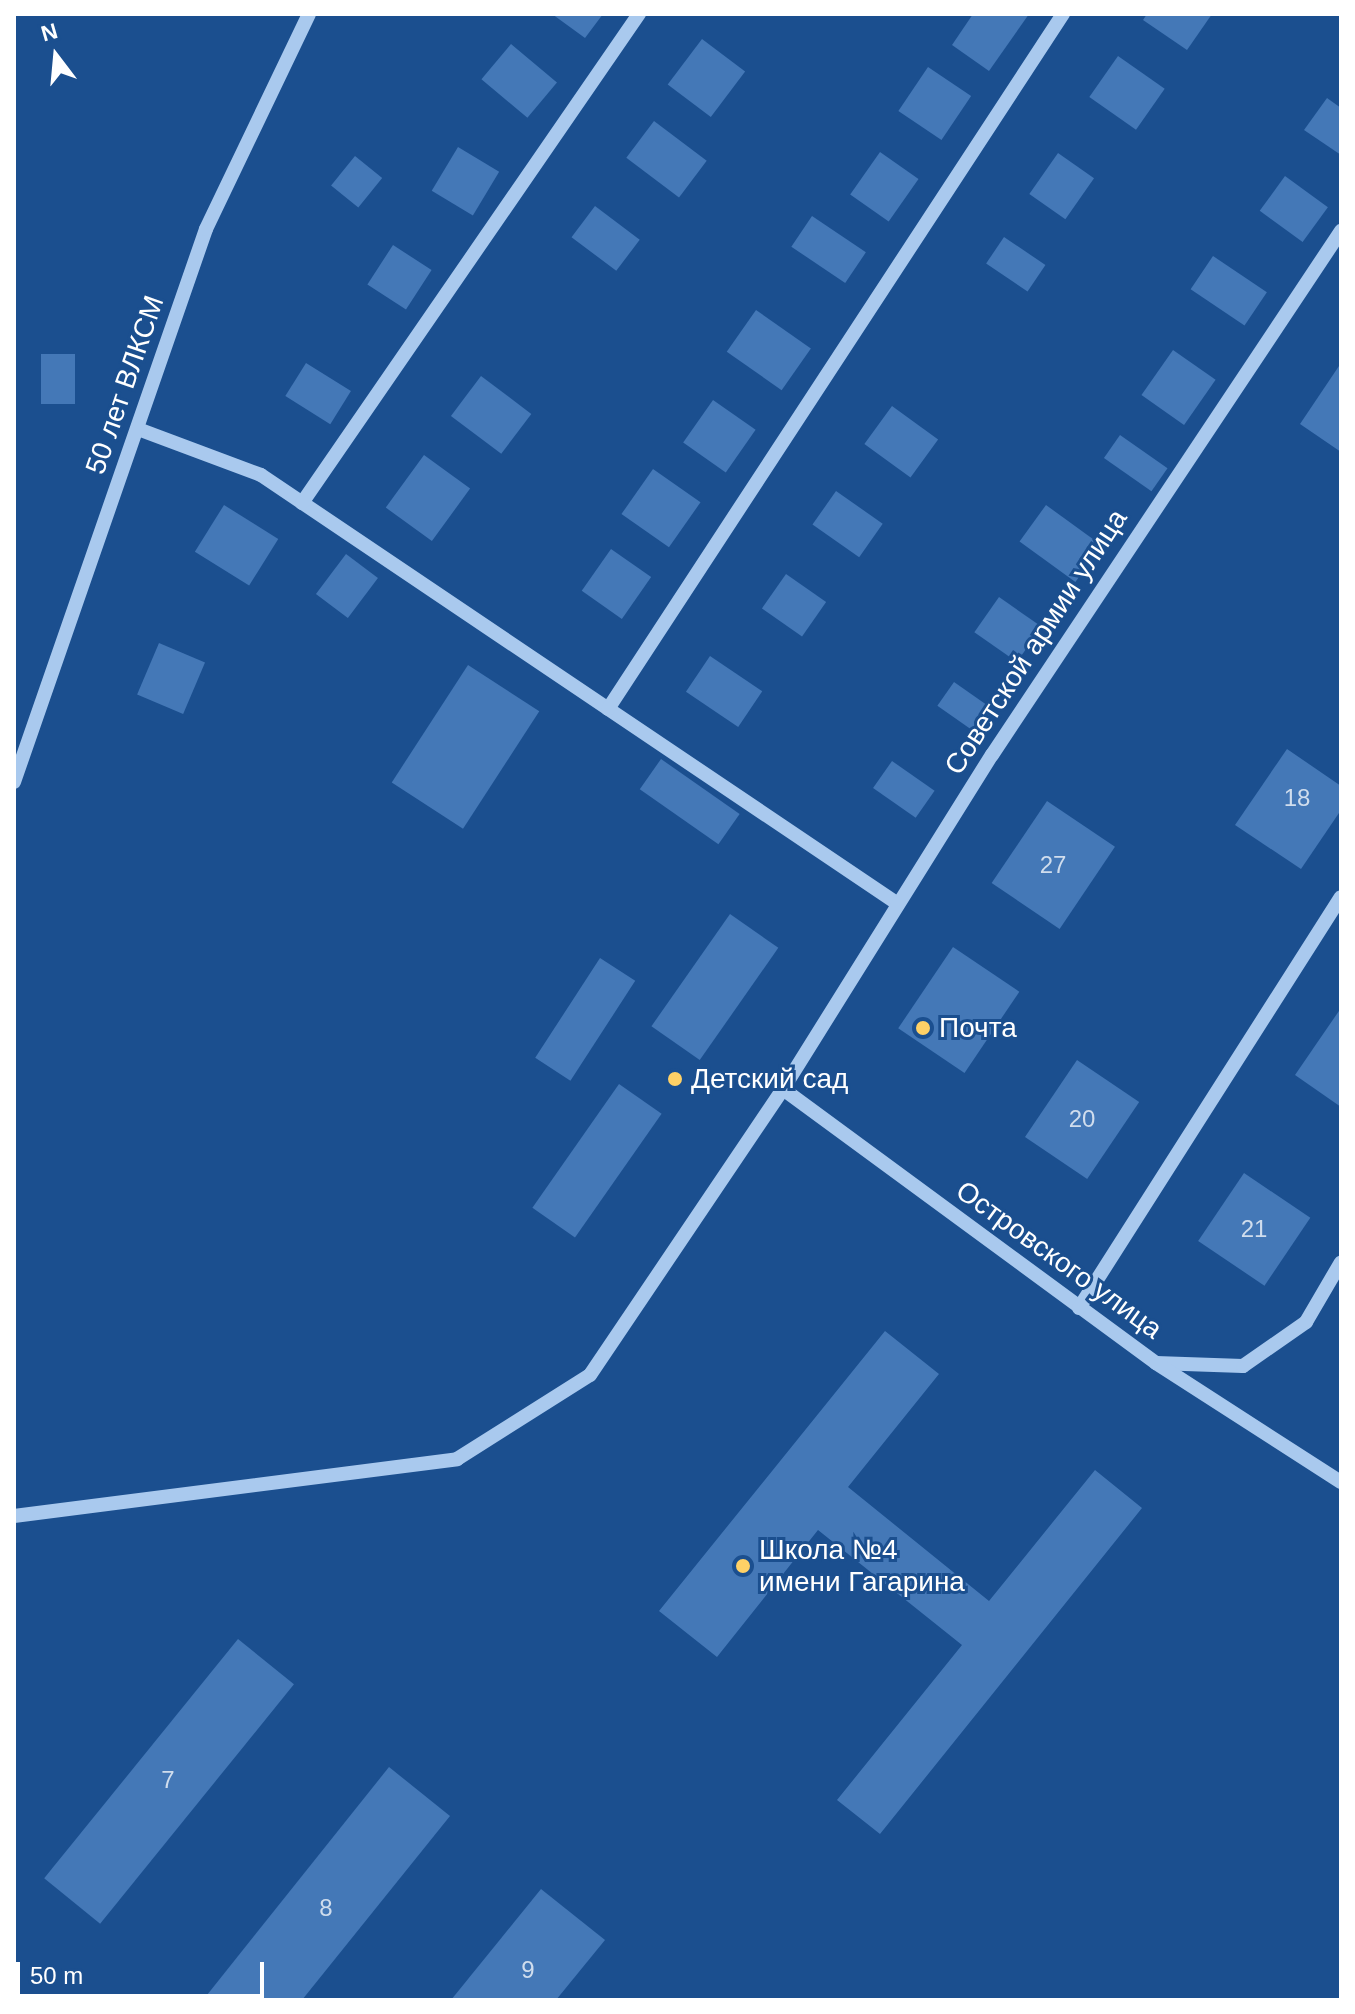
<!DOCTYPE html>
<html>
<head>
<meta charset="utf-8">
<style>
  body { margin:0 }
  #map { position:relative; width:1355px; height:2014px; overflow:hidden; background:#1b4f8f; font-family:Arial,sans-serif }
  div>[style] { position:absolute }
  .building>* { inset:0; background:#4478b7; transform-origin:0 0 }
  .minor>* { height:14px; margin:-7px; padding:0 7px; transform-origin:7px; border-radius:7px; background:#a9c9ee }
  .dots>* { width:22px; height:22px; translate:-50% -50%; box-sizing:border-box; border:4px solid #1b4f8f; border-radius:50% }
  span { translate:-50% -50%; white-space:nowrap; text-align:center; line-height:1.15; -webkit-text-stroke:6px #1b4f8f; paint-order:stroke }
  .number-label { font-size:24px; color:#d0dded }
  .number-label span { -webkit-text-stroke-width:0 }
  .street-label { font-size:28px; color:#fff }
  .poi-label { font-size:28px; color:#fff }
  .left { translate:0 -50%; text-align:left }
  .frame { position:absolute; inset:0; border:16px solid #fff; pointer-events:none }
  .north { position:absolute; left:16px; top:16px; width:80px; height:80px; -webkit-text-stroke:6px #1b4f8f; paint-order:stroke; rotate:344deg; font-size:22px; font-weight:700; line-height:32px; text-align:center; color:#fff }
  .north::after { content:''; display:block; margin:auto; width:28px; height:36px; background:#fff; clip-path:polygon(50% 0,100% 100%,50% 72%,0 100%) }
  .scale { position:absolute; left:16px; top:1962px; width:248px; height:36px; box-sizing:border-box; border:4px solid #fff; border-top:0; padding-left:10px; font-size:24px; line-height:28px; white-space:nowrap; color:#fff; -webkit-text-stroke:6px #1b4f8f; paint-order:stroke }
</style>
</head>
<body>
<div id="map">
  <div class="building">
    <div style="clip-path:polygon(552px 14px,603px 14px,585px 38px)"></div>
    <div style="clip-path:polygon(973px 14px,1029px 14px,989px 71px,952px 45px)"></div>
    <div style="clip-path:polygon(1147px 14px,1212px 14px,1187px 50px,1143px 20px)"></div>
    <div style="left:702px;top:39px;width:54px;height:57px;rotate:37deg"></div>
    <div style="left:511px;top:44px;width:60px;height:46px;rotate:40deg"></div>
    <div style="left:1118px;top:56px;width:57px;height:50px;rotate:35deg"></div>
    <div style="left:928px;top:67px;width:52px;height:53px;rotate:34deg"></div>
    <div style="clip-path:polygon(1327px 98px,1341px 108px,1341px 155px,1304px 130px)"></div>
    <div style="left:654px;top:121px;width:66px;height:46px;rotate:37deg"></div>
    <div style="left:458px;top:147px;width:48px;height:51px;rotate:31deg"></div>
    <div style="left:880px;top:152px;width:47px;height:52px;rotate:35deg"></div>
    <div style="left:1058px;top:153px;width:44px;height:50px;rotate:35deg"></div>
    <div style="left:355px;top:156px;width:35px;height:38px;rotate:39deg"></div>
    <div style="left:1285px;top:176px;width:53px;height:43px;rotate:36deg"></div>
    <div style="left:595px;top:206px;width:56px;height:39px;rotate:37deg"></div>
    <div style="left:812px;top:216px;width:65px;height:37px;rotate:34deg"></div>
    <div style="left:1004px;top:237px;width:50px;height:32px;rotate:34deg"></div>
    <div style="left:393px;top:245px;width:46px;height:47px;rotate:33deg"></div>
    <div style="left:1213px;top:256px;width:65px;height:40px;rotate:34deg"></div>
    <div style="left:756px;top:310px;width:67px;height:51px;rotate:35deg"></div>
    <div style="left:1173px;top:350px;width:52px;height:55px;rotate:35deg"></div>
    <div style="left:41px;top:354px;width:34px;height:50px"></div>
    <div style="left:306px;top:363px;width:53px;height:39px;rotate:32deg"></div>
    <div style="clip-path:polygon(1341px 363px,1341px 452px,1300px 424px)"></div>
    <div style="left:481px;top:376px;width:63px;height:50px;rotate:37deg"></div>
    <div style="left:713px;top:400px;width:52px;height:52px;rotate:35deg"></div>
    <div style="left:892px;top:406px;width:57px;height:47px;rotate:36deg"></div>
    <div style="left:1120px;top:435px;width:58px;height:28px;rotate:35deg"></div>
    <div style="left:424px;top:455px;width:57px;height:65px;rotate:36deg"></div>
    <div style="left:653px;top:469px;width:58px;height:55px;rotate:35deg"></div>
    <div style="left:836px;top:491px;width:57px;height:41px;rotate:35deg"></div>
    <div style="left:224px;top:505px;width:64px;height:55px;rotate:32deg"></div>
    <div style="left:1046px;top:505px;width:69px;height:45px;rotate:36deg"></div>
    <div style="left:611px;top:549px;width:49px;height:51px;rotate:35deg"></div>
    <div style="left:346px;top:554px;width:40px;height:50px;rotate:37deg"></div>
    <div style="left:786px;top:574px;width:49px;height:42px;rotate:35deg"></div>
    <div style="left:999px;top:597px;width:52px;height:43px;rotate:35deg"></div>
    <div style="left:159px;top:643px;width:50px;height:56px;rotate:23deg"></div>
    <div style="left:710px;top:656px;width:63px;height:43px;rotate:34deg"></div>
    <div style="left:468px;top:665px;width:85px;height:140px;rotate:33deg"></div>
    <div style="left:954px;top:682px;width:51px;height:29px;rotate:35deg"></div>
    <div style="clip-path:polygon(1287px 749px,1341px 786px,1341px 810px,1301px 869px,1235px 825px)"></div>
    <div style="left:661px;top:759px;width:96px;height:37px;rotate:35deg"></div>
    <div style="left:892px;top:761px;width:52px;height:33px;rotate:35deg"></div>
    <div style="left:1047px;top:801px;width:82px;height:99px;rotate:34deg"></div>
    <div style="left:730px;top:914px;width:59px;height:137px;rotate:35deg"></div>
    <div style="left:953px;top:947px;width:80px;height:98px;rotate:34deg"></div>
    <div style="left:600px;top:958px;width:42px;height:119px;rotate:33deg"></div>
    <div style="clip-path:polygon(1341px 1008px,1341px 1107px,1295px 1075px)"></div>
    <div style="left:1077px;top:1060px;width:75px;height:93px;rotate:34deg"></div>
    <div style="left:619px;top:1084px;width:52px;height:151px;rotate:35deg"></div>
    <div style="left:1244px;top:1173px;width:80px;height:82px;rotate:34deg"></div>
    <div style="clip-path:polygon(885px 1331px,939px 1374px,848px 1487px,989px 1601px,1095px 1470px,1142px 1508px,880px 1834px,837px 1800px,962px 1645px,818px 1530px,717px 1657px,659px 1611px)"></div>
    <div style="left:238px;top:1639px;width:72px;height:308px;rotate:39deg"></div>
    <div style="clip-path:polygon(389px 1767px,450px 1816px,302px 2000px,203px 2000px)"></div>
    <div style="clip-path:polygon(541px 1889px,605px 1940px,556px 2000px,451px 2000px)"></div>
  </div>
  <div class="minor">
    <div style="left:138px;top:429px;width:131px;rotate:20.5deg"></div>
    <div style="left:261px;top:475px;width:768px;rotate:33.96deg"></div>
    <div style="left:302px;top:503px;width:594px;rotate:-55.43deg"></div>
    <div style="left:608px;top:709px;width:831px;rotate:-56.79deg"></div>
    <div style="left:14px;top:782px;width:585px;rotate:-70.85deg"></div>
    <div style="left:206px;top:229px;width:238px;rotate:-64.4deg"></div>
    <div style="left:783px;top:1089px;width:463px;rotate:36.3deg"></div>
    <div style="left:1156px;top:1363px;width:87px;rotate:2deg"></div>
    <div style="left:1243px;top:1366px;width:77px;rotate:-34.9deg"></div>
    <div style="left:1306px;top:1322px;width:69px;rotate:-59.7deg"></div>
    <div style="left:1079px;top:1308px;width:487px;rotate:-57.5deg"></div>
    <div style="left:1156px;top:1363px;width:220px;rotate:32.8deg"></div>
    <div style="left:14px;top:1516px;width:447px;rotate:-7.3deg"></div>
    <div style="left:457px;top:1459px;width:157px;rotate:-32.3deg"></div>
    <div style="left:590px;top:1375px;width:345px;rotate:-56deg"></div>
    <div style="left:783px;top:1089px;width:394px;rotate:-58deg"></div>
    <div style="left:992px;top:755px;width:630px;rotate:-56.34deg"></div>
  </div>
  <div class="dots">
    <div style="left:923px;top:1028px;background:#ffd166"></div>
    <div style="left:675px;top:1079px;background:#ffd166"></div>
    <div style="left:743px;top:1566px;background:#ffd166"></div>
  </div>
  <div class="number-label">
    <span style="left:1297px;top:798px">18</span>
    <span style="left:1053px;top:865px">27</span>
    <span style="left:1082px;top:1119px">20</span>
    <span style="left:1254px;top:1229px">21</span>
    <span style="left:168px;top:1780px">7</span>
    <span style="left:326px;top:1908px">8</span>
    <span style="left:528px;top:1970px">9</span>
  </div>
  <div class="street-label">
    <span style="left:125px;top:385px;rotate:-71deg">50 лет ВЛКСМ</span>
    <span style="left:1036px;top:642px;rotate:-57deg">Советской армии улица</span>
    <span style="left:1059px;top:1260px;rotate:36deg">Островского улица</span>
  </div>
  <div class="poi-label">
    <span class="left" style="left:939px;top:1028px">Почта</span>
    <span class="left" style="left:691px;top:1079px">Детский сад</span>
    <span class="left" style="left:759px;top:1566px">Школа №4<br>имени Гагарина</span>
  </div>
  <div class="frame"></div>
  <div class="north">N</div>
  <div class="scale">50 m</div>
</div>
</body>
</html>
